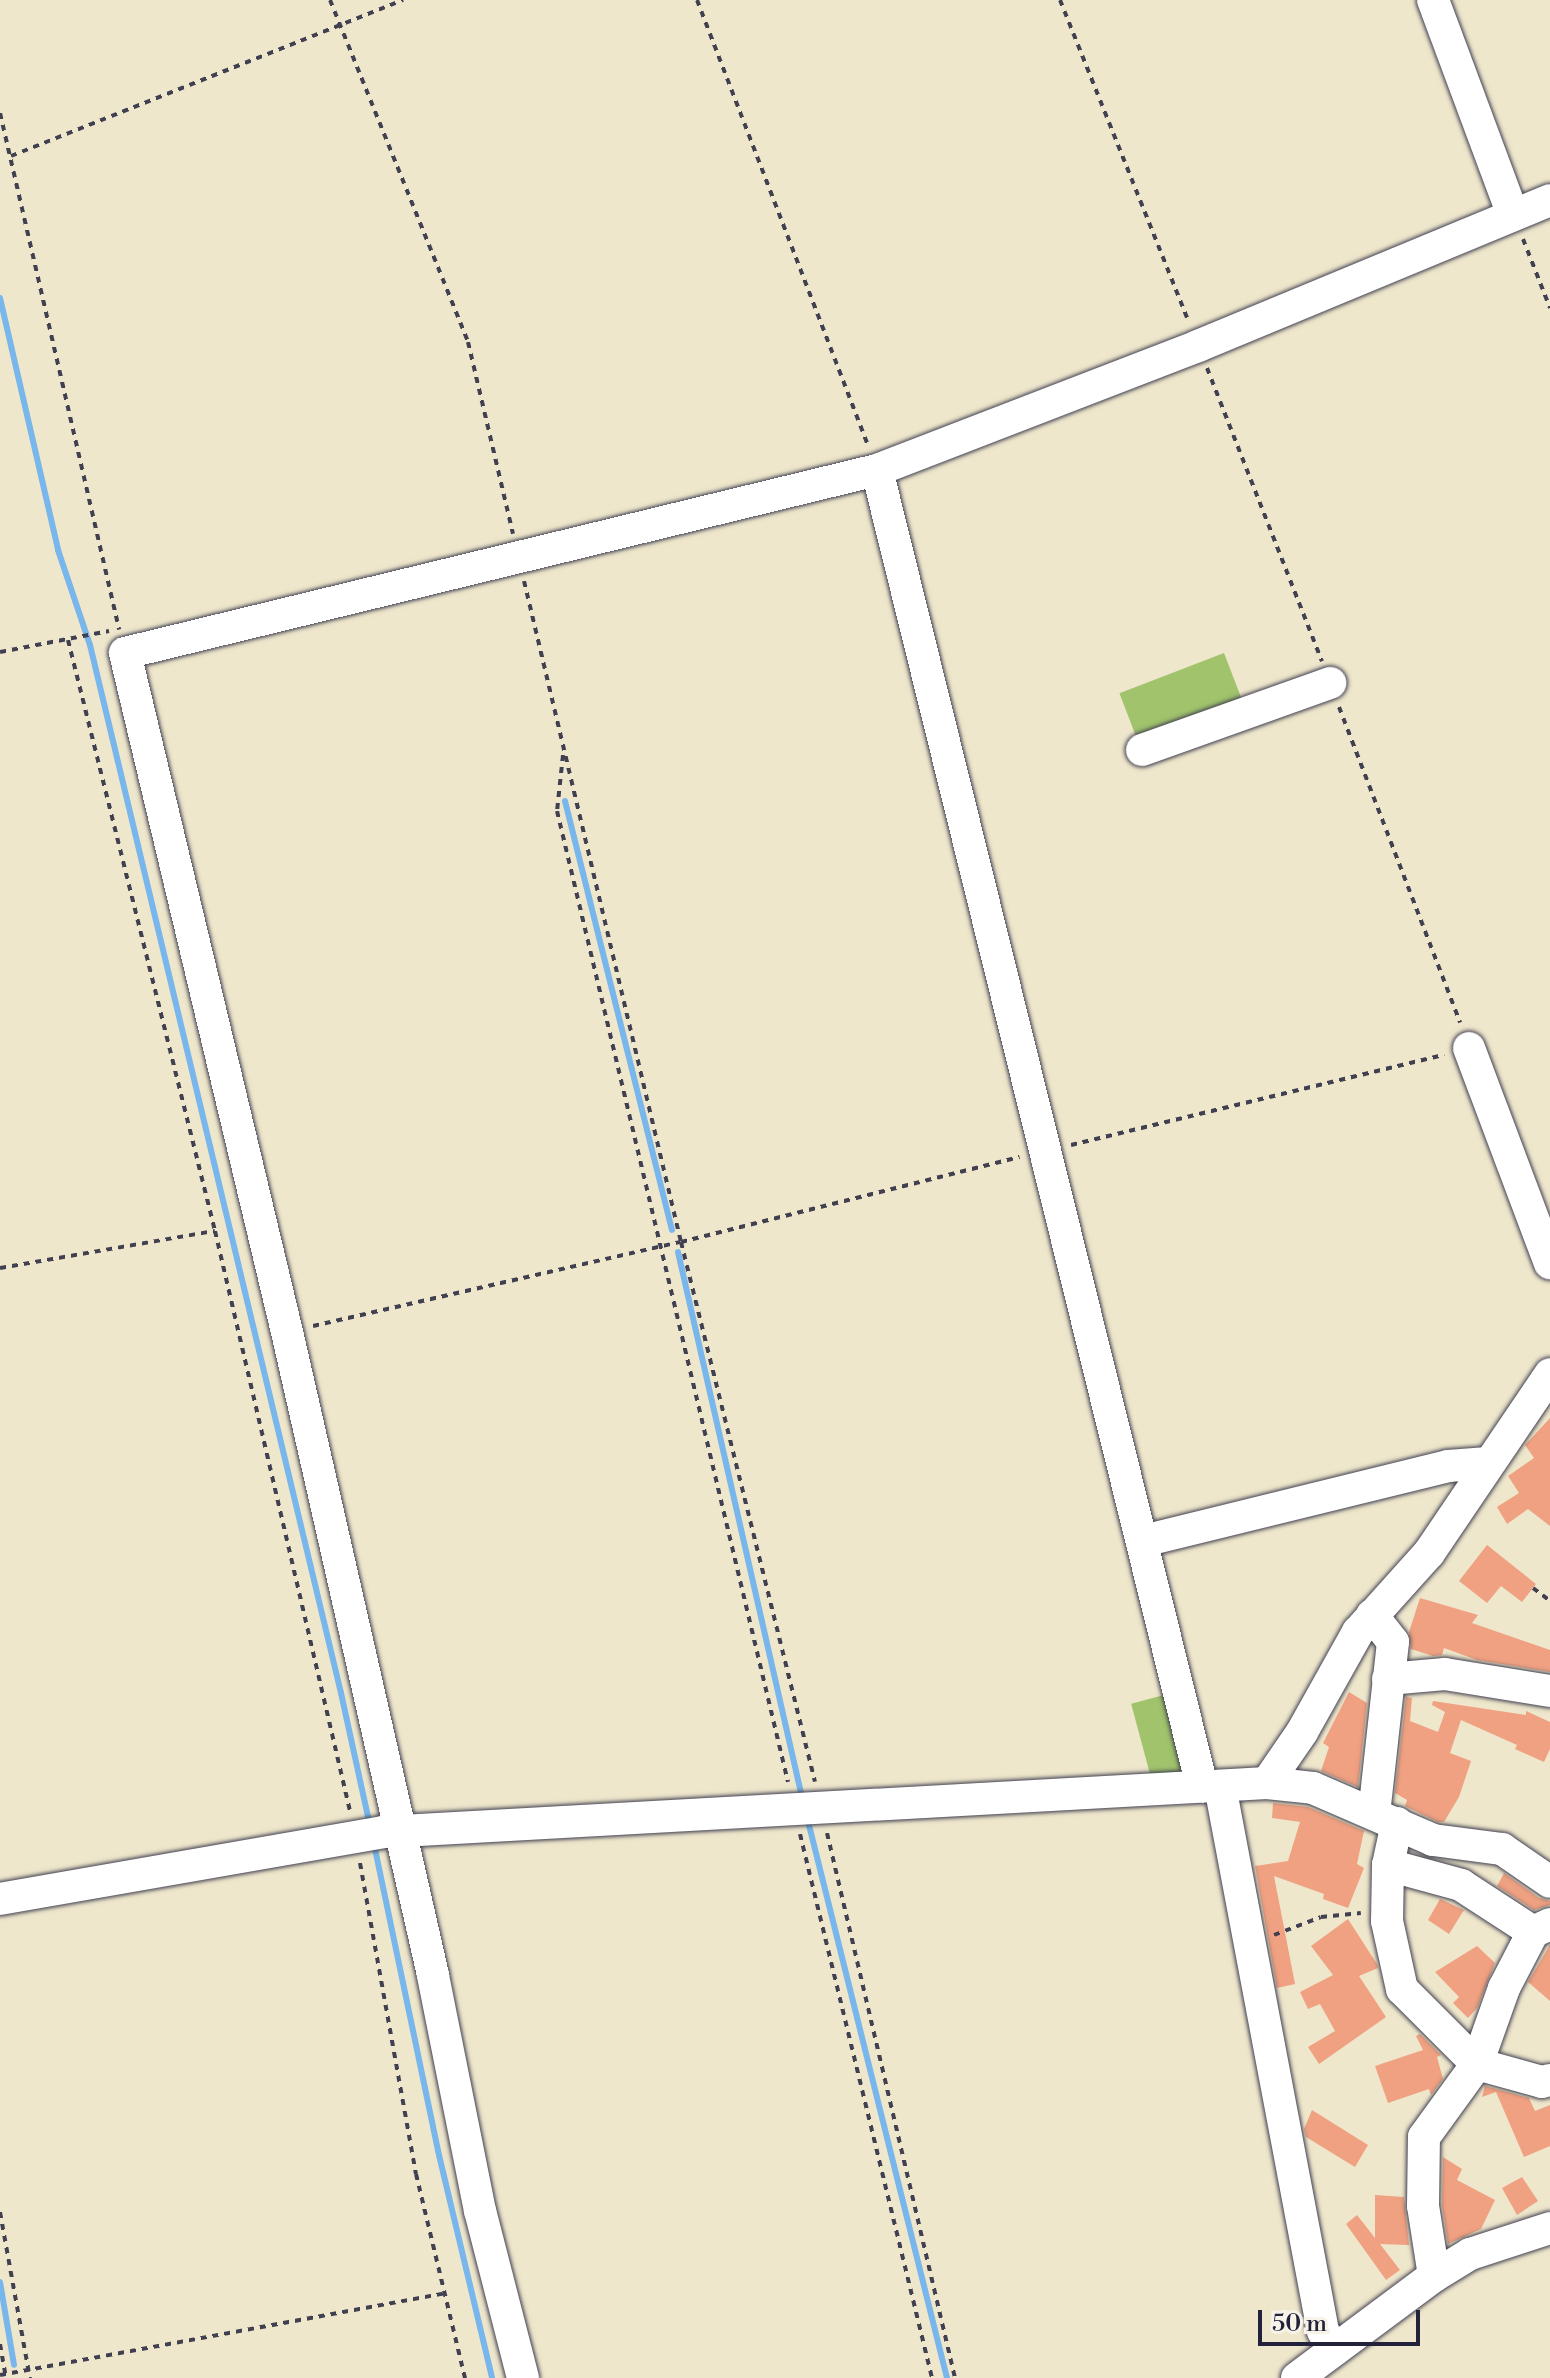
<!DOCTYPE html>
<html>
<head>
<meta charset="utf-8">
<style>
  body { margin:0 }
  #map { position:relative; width:1550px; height:2378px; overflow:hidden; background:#efe7cc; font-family:"Libre Bodoni",serif }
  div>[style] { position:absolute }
  .green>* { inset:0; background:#a0c36c; transform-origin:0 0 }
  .stream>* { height:6px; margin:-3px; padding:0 3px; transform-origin:3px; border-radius:3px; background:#78b6eb }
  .building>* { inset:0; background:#efa182 }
  .path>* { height:4px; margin-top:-2px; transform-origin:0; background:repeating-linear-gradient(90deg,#414051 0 6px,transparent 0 12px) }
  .roads { filter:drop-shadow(0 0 2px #414051) drop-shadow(0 0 2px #414051) }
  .minor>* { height:32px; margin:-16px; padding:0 16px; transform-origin:16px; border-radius:16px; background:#fff }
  span { translate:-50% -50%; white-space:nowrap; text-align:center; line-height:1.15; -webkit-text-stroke:6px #f7f3e8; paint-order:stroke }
  .scale { position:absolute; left:1258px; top:2310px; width:162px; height:36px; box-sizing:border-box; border:4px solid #22223b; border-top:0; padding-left:10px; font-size:24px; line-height:28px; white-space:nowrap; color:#22223b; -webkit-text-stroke:6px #f7f3e8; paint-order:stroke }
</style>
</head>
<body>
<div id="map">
  <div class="green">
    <div style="left:1224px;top:653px;width:60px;height:112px;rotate:69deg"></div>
    <div style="left:1164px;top:1695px;width:82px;height:34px;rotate:75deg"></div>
  </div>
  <div class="stream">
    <div style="left:0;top:298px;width:259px;rotate:77deg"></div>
    <div style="left:58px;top:550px;width:100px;rotate:71.4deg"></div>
    <div style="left:90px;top:645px;width:1078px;rotate:76.53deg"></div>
    <div style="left:341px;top:1693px;width:136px;rotate:77.7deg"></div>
    <div style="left:565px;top:801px;width:442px;rotate:76deg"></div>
    <div style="left:678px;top:1252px;width:555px;rotate:77.19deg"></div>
    <div style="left:808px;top:1821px;width:574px;rotate:75.99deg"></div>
    <div style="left:374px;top:1844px;width:318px;rotate:78.2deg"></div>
    <div style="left:439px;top:2155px;width:229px;rotate:76.6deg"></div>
    <div style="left:0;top:2282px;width:84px;rotate:80.4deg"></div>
  </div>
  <div class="building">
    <div style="clip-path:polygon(1550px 1418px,1550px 1526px,1528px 1509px,1507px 1524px,1497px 1507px,1519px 1493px,1508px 1476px,1534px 1458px,1525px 1445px)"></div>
    <div style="clip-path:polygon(1487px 1545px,1536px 1584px,1522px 1602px,1501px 1586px,1487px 1603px,1459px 1581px)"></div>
    <div style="clip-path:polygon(1420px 1598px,1478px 1615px,1472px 1623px,1550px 1650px,1550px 1672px,1477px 1660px,1444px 1648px,1442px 1655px,1433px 1656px,1411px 1649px,1409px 1632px)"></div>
    <div style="clip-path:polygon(1349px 1692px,1367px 1703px,1358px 1787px,1321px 1771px,1329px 1747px,1323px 1743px)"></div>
    <div style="clip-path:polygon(1406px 1697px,1412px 1698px,1410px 1721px,1438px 1732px,1445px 1712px,1432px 1705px,1433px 1701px,1526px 1715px,1526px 1711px,1550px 1722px,1550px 1749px,1544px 1762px,1515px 1749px,1517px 1745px,1461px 1720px,1450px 1753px,1471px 1761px,1459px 1797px,1444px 1822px,1438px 1822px,1405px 1806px,1407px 1800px,1395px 1793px)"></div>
    <div style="clip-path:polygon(1273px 1803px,1308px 1807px,1364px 1831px,1357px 1864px,1364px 1868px,1348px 1908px,1323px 1899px,1324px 1894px,1274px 1876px,1295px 1984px,1277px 1988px,1255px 1866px,1288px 1861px,1300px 1822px,1272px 1818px)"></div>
    <div style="clip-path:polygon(1504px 1873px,1539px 1898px,1550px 1901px,1550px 1905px,1534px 1910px,1497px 1886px)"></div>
    <div style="clip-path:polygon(1440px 1899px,1464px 1910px,1449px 1934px,1428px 1920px)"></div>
    <div style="clip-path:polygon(1348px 1919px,1377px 1964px,1378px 1968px,1359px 1976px,1386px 2017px,1319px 2064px,1308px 2047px,1335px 2031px,1320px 2004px,1308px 2009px,1300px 1992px,1333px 1975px,1311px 1946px)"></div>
    <div style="clip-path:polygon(1550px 1945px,1550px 2001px,1528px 1982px)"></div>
    <div style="clip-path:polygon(1477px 1946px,1495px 1963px,1477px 2008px,1468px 2018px,1453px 2003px,1459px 1997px,1435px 1972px)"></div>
    <div style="clip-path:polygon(1420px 2034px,1441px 2055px,1437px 2057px,1443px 2079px,1431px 2095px,1429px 2089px,1388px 2103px,1375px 2066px,1423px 2050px,1416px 2036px)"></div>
    <div style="clip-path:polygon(1485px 2086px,1529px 2098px,1535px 2111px,1550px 2105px,1550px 2146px,1524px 2157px,1496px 2092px,1482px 2097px)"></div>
    <div style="clip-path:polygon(1312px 2110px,1368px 2145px,1355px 2167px,1306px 2137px,1304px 2129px)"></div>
    <div style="clip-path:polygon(1443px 2157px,1462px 2169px,1457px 2180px,1495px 2200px,1481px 2229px,1448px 2244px,1442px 2205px)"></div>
    <div style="clip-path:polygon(1522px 2177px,1538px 2201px,1517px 2215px,1502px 2188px)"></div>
    <div style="clip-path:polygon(1375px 2195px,1404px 2197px,1409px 2245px,1380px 2244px,1400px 2270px,1386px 2280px,1346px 2224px,1357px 2215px,1375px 2238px)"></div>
  </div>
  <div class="path">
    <div style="left:330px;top:0;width:369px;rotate:68deg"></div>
    <div style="left:468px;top:342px;width:197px;rotate:76.8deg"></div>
    <div style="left:697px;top:0;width:478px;rotate:69deg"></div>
    <div style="left:1060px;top:0;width:347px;rotate:68.2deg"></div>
    <div style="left:0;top:113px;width:530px;rotate:77.01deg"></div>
    <div style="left:11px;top:156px;width:422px;rotate:-21.7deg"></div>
    <div style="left:1523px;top:239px;width:74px;rotate:68.6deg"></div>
    <div style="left:1207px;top:368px;width:315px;rotate:68.6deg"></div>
    <div style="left:524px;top:581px;width:679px;rotate:76.64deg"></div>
    <div style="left:681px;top:1242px;width:556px;rotate:76.06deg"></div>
    <div style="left:68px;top:640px;width:609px;rotate:76.03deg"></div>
    <div style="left:215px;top:1231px;width:596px;rotate:76.9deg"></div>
    <div style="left:0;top:652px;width:111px;rotate:-10.9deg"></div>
    <div style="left:1339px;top:707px;width:338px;rotate:69deg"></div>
    <div style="left:563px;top:755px;width:56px;rotate:96.1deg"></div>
    <div style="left:557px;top:811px;width:998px;rotate:76.62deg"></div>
    <div style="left:1071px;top:1145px;width:384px;rotate:-13.6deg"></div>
    <div style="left:0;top:1268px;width:218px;rotate:-9.8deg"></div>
    <div style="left:313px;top:1326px;width:377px;rotate:-12.9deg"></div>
    <div style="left:681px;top:1242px;width:349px;rotate:-14.1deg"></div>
    <div style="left:1533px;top:1588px;width:21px;rotate:37deg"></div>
    <div style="left:827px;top:1833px;width:560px;rotate:76.78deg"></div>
    <div style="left:800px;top:1834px;width:560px;rotate:76.36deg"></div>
    <div style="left:360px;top:1863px;width:316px;rotate:79.8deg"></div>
    <div style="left:416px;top:2174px;width:210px;rotate:76.5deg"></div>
    <div style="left:1274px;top:1935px;width:50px;rotate:-21deg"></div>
    <div style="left:1321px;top:1917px;width:40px;rotate:-5.7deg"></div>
    <div style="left:0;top:2212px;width:169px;rotate:79.8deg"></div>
    <div style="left:0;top:2344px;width:35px;rotate:80deg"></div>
    <div style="left:0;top:2375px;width:452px;rotate:-10.4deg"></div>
  </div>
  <div class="roads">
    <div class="minor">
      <div style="left:1433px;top:0;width:229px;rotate:69.6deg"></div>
      <div style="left:877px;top:470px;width:1356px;rotate:76.13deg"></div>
      <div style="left:1142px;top:750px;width:200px;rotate:-19.6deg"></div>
      <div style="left:1469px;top:1048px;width:230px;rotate:69.4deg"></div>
      <div style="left:1143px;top:1541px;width:314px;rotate:-13.8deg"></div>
      <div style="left:1448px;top:1466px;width:40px;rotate:-4.3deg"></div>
      <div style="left:1372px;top:1615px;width:34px;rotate:52deg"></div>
      <div style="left:1393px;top:1642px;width:172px;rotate:96.3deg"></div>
      <div style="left:1388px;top:1679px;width:57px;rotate:-5deg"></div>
      <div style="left:1445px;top:1674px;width:106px;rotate:9.2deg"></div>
      <div style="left:1267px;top:1783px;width:62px;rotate:-55.5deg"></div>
      <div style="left:1302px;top:1732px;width:115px;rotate:-60.8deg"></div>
      <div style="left:1358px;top:1632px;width:106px;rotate:-48.1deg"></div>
      <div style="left:1429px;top:1553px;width:216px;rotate:-55.9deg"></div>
      <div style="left:1220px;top:1786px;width:555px;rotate:79.3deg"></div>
      <div style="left:1323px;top:2331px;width:22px;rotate:60deg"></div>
      <div style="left:1397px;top:1823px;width:43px;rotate:102.1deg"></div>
      <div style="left:1388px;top:1865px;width:56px;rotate:91deg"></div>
      <div style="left:1387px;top:1921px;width:70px;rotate:77.6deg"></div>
      <div style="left:1402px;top:1989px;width:106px;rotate:45deg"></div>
      <div style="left:1477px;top:2064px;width:67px;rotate:15.5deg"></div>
      <div style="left:1542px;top:2082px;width:8px;rotate:-14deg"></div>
      <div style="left:1388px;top:1865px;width:76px;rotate:15.3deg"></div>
      <div style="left:1461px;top:1885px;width:86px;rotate:33.1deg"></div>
      <div style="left:0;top:1899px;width:389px;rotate:-9.9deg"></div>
      <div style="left:383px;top:1832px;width:885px;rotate:-3.17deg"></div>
      <div style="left:1267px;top:1783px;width:46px;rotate:6.2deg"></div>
      <div style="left:1313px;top:1788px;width:131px;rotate:23.4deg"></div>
      <div style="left:1433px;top:1840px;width:70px;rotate:7.4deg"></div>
      <div style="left:1502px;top:1849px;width:58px;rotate:34.5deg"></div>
      <div style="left:1434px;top:2276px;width:71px;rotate:-98.9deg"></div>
      <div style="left:1423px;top:2206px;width:69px;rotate:-89.2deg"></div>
      <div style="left:1424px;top:2137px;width:90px;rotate:-54deg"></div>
      <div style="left:1477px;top:2064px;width:81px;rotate:-70.4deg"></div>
      <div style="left:1504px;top:1988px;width:63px;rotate:-62.6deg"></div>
      <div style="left:1533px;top:1932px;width:19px;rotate:-25deg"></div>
      <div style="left:523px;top:2378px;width:172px;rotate:-104.4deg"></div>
      <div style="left:480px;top:2211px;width:241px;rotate:-101.3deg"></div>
      <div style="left:433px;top:1975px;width:659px;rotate:-102.79deg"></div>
      <div style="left:287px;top:1332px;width:698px;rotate:-103.42deg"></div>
      <div style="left:125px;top:653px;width:774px;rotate:-13.68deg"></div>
      <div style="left:877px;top:470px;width:344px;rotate:-21.1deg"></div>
      <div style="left:1198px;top:346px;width:381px;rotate:-22.5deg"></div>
      <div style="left:1297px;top:2378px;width:171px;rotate:-36.7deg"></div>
      <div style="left:1434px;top:2276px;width:42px;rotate:-31.4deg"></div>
      <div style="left:1470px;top:2254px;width:84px;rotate:-18deg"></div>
    </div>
  </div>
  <div class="scale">50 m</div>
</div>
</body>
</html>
